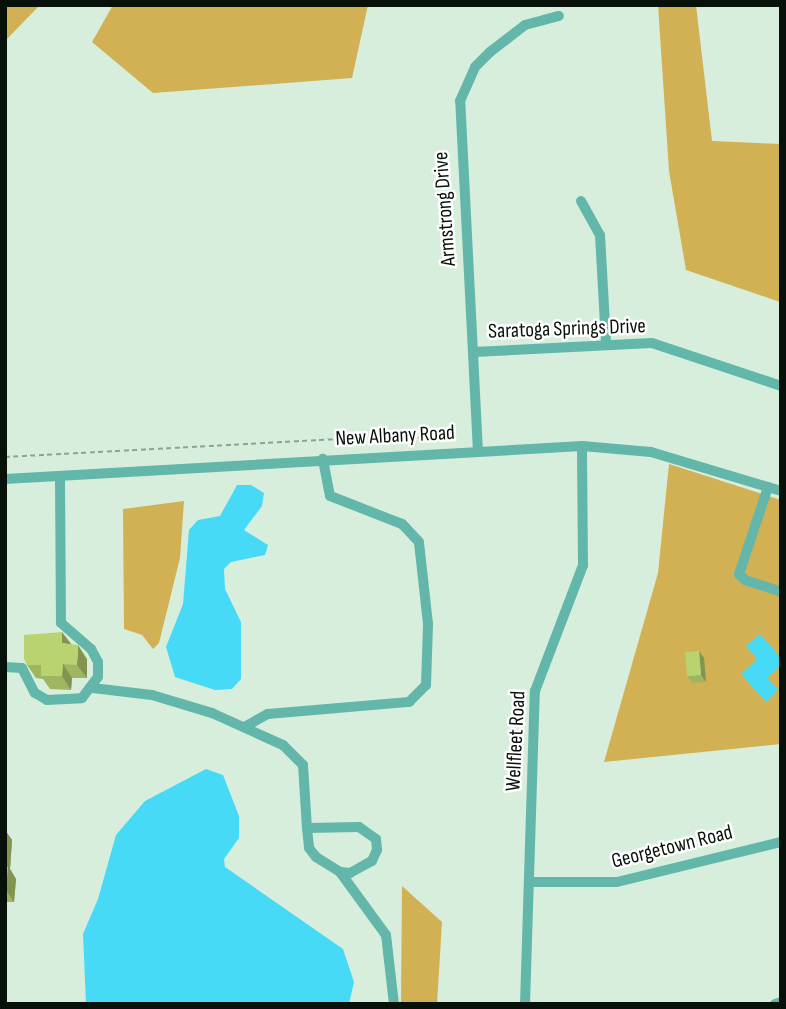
<!DOCTYPE html>
<html>
<head>
<meta charset="utf-8">
<style>
  body { margin:0 }
  #map { position:relative; width:786px; height:1009px; overflow:hidden; background:#d7eedc; font-family:"Sofia Sans Condensed",sans-serif }
  div>[style] { position:absolute }
  .green>* { inset:0; background:#d1b153 }
  .water>* { inset:0; background:#46daf7 }
  .path>* { height:2px; margin-top:-1px; transform-origin:0; background:repeating-linear-gradient(90deg,#90a194 0 5px,transparent 0 8.5px) }
  .minor>* { height:10px; margin:-5px; padding:0 5px; transform-origin:5px; border-radius:5px; background:#63b7aa }
  .wall>* { inset:0; background:#a0b561 }
  .shaded-wall>* { inset:0; background:#82944f }
  .building>* { inset:0; background:#bad371; transform-origin:0 0 }
  span { translate:-50% -50%; white-space:nowrap; text-align:center; line-height:1.15; -webkit-text-stroke:5px #fff; paint-order:stroke }
  .street-label { font-size:21px; color:#08100a }
  .frame { position:absolute; inset:0; border:7px solid #08100a; pointer-events:none }
</style>
</head>
<body>
<div id="map">
  <div class="green">
    <div style="clip-path:polygon(5px 5px,40px 5px,5px 41px)"></div>
    <div style="clip-path:polygon(113px 5px,368px 5px,352px 78px,153px 93px,92px 42px)"></div>
    <div style="clip-path:polygon(658px 5px,696px 5px,712px 141px,781px 144px,780px 302px,686px 270px,669px 171px)"></div>
    <div style="clip-path:polygon(669px 464px,781px 500px,781px 744px,604px 762px,658px 573px)"></div>
    <div style="clip-path:polygon(184px 501px,180px 558px,159px 643px,153px 649px,142px 635px,124px 629px,123px 509px)"></div>
    <div style="clip-path:polygon(402px 886px,442px 922px,437px 1004px,401px 1004px)"></div>
  </div>
  <div class="water">
    <div style="clip-path:polygon(237px 485px,251px 485px,264px 493px,262px 506px,244px 530px,268px 545px,265px 555px,231px 562px,224px 569px,225px 589px,241px 622px,241px 679px,232px 689px,215px 690px,175px 677px,166px 647px,183px 604px,189px 530px,198px 520px,220px 516px)"></div>
    <div style="clip-path:polygon(760px 634px,781px 658px,781px 665px,767px 678px,778px 690px,766px 702px,741px 674px,757px 659px,746px 646px)"></div>
    <div style="clip-path:polygon(206px 769px,223px 775px,239px 816px,239px 838px,224px 859px,225px 867px,343px 949px,354px 982px,349px 1004px,86px 1004px,83px 934px,98px 899px,116px 835px,145px 801px)"></div>
  </div>
  <div class="path">
    <div style="left:5px;top:457px;width:372px;rotate:-3.1deg"></div>
    <div style="left:376px;top:437px;width:77px;rotate:0.7deg"></div>
  </div>
  <div class="minor">
    <div style="left:581px;top:201px;width:39px;rotate:61deg"></div>
    <div style="left:600px;top:235px;width:107px;rotate:86.8deg"></div>
    <div style="left:474px;top:352px;width:178px;rotate:-2.9deg"></div>
    <div style="left:652px;top:343px;width:136px;rotate:18.4deg"></div>
    <div style="left:478px;top:452px;width:351px;rotate:-92.9deg"></div>
    <div style="left:460px;top:101px;width:37px;rotate:-66deg"></div>
    <div style="left:475px;top:67px;width:21px;rotate:-45deg"></div>
    <div style="left:490px;top:52px;width:44px;rotate:-37.6deg"></div>
    <div style="left:525px;top:25px;width:35px;rotate:-15deg"></div>
    <div style="left:5px;top:479px;width:578px;rotate:-3.27deg"></div>
    <div style="left:582px;top:446px;width:69px;rotate:5deg"></div>
    <div style="left:651px;top:452px;width:136px;rotate:16.7deg"></div>
    <div style="left:768px;top:487px;width:92px;rotate:108.4deg"></div>
    <div style="left:739px;top:574px;width:8px;rotate:45deg"></div>
    <div style="left:745px;top:580px;width:38px;rotate:18deg"></div>
    <div style="left:5px;top:667px;width:17px;rotate:3deg"></div>
    <div style="left:22px;top:668px;width:28px;rotate:63deg"></div>
    <div style="left:35px;top:693px;width:14px;rotate:30deg"></div>
    <div style="left:47px;top:700px;width:35px;rotate:-3deg"></div>
    <div style="left:82px;top:698px;width:26px;rotate:-53deg"></div>
    <div style="left:98px;top:677px;width:15px;rotate:-90deg"></div>
    <div style="left:98px;top:662px;width:15px;rotate:-118deg"></div>
    <div style="left:91px;top:649px;width:40px;rotate:-139deg"></div>
    <div style="left:61px;top:623px;width:147px;rotate:-90.4deg"></div>
    <div style="left:93px;top:688px;width:59px;rotate:6.8deg"></div>
    <div style="left:152px;top:695px;width:63px;rotate:16.7deg"></div>
    <div style="left:212px;top:713px;width:78px;rotate:24.3deg"></div>
    <div style="left:283px;top:745px;width:28px;rotate:45deg"></div>
    <div style="left:303px;top:765px;width:63px;rotate:86.4deg"></div>
    <div style="left:307px;top:828px;width:20px;rotate:84deg"></div>
    <div style="left:309px;top:848px;width:11px;rotate:52deg"></div>
    <div style="left:316px;top:857px;width:28px;rotate:32deg"></div>
    <div style="left:340px;top:872px;width:10px;rotate:6deg"></div>
    <div style="left:350px;top:873px;width:25px;rotate:-29deg"></div>
    <div style="left:372px;top:861px;width:12px;rotate:-66deg"></div>
    <div style="left:377px;top:850px;width:11px;rotate:-95deg"></div>
    <div style="left:376px;top:839px;width:21px;rotate:-145deg"></div>
    <div style="left:359px;top:827px;width:52px;rotate:178.9deg"></div>
    <div style="left:246px;top:726px;width:25px;rotate:-29deg"></div>
    <div style="left:268px;top:714px;width:142px;rotate:-4.9deg"></div>
    <div style="left:409px;top:702px;width:24px;rotate:-45deg"></div>
    <div style="left:426px;top:685px;width:61px;rotate:-88.1deg"></div>
    <div style="left:428px;top:624px;width:82px;rotate:-96.3deg"></div>
    <div style="left:419px;top:542px;width:25px;rotate:-133deg"></div>
    <div style="left:402px;top:524px;width:77px;rotate:-158.7deg"></div>
    <div style="left:330px;top:496px;width:38px;rotate:-101deg"></div>
    <div style="left:340px;top:872px;width:78px;rotate:53.9deg"></div>
    <div style="left:386px;top:935px;width:69px;rotate:83.4deg"></div>
    <div style="left:530px;top:882px;width:87px"></div>
    <div style="left:617px;top:882px;width:169px;rotate:-13.7deg"></div>
    <div style="left:525px;top:1004px;width:313px;rotate:-88.2deg"></div>
    <div style="left:535px;top:691px;width:135px;rotate:-69.1deg"></div>
    <div style="left:583px;top:565px;width:119px;rotate:-90.5deg"></div>
    <div style="left:775px;top:1004px;width:6px;rotate:-18deg"></div>
  </div>
  <div class="wall">
    <div style="clip-path:polygon(704px 658px,706px 682px,692px 683px,687px 676px)"></div>
    <div style="clip-path:polygon(87px 659px,87px 678px,72px 678px,71px 690px,50px 689px,43px 679px,36px 678px,27px 665px)"></div>
    <div style="clip-path:polygon(5px 830px,12px 840px,10px 869px,16px 879px,14px 902px,5px 902px)"></div>
  </div>
  <div class="shaded-wall">
    <div style="clip-path:polygon(62px 632px,72px 645px,62px 643px)"></div>
    <div style="clip-path:polygon(78px 645px,87px 659px,87px 678px,77px 665px)"></div>
    <div style="clip-path:polygon(699px 651px,704px 658px,706px 682px,701px 675px)"></div>
    <div style="clip-path:polygon(63px 664px,72px 678px,71px 690px,62px 676px)"></div>
    <div style="clip-path:polygon(5px 830px,12px 840px,10px 869px,16px 879px,14px 902px,6px 890px)"></div>
  </div>
  <div class="building">
    <div style="clip-path:polygon(62px 632px,62px 643px,78px 645px,77px 665px,63px 664px,62px 676px,41px 676px,41px 665px,27px 665px,24px 659px,24px 635px)"></div>
    <div style="left:699px;top:651px;width:24px;height:14px;rotate:85deg"></div>
    <div style="clip-path:polygon(5px 867px,8px 867px,6px 890px,5px 890px)"></div>
  </div>
  <div class="street-label">
    <span style="left:445px;top:209px;rotate:-94deg">Armstrong Drive</span>
    <span style="left:567px;top:329px;rotate:-2deg">Saratoga Springs Drive</span>
    <span style="left:395px;top:436px;rotate:-3deg">New Albany Road</span>
    <span style="left:516px;top:741px;rotate:-87deg">Wellfleet Road</span>
    <span style="left:672px;top:847px;rotate:-14deg">Georgetown Road</span>
  </div>
  <div class="frame"></div>
</div>
</body>
</html>
